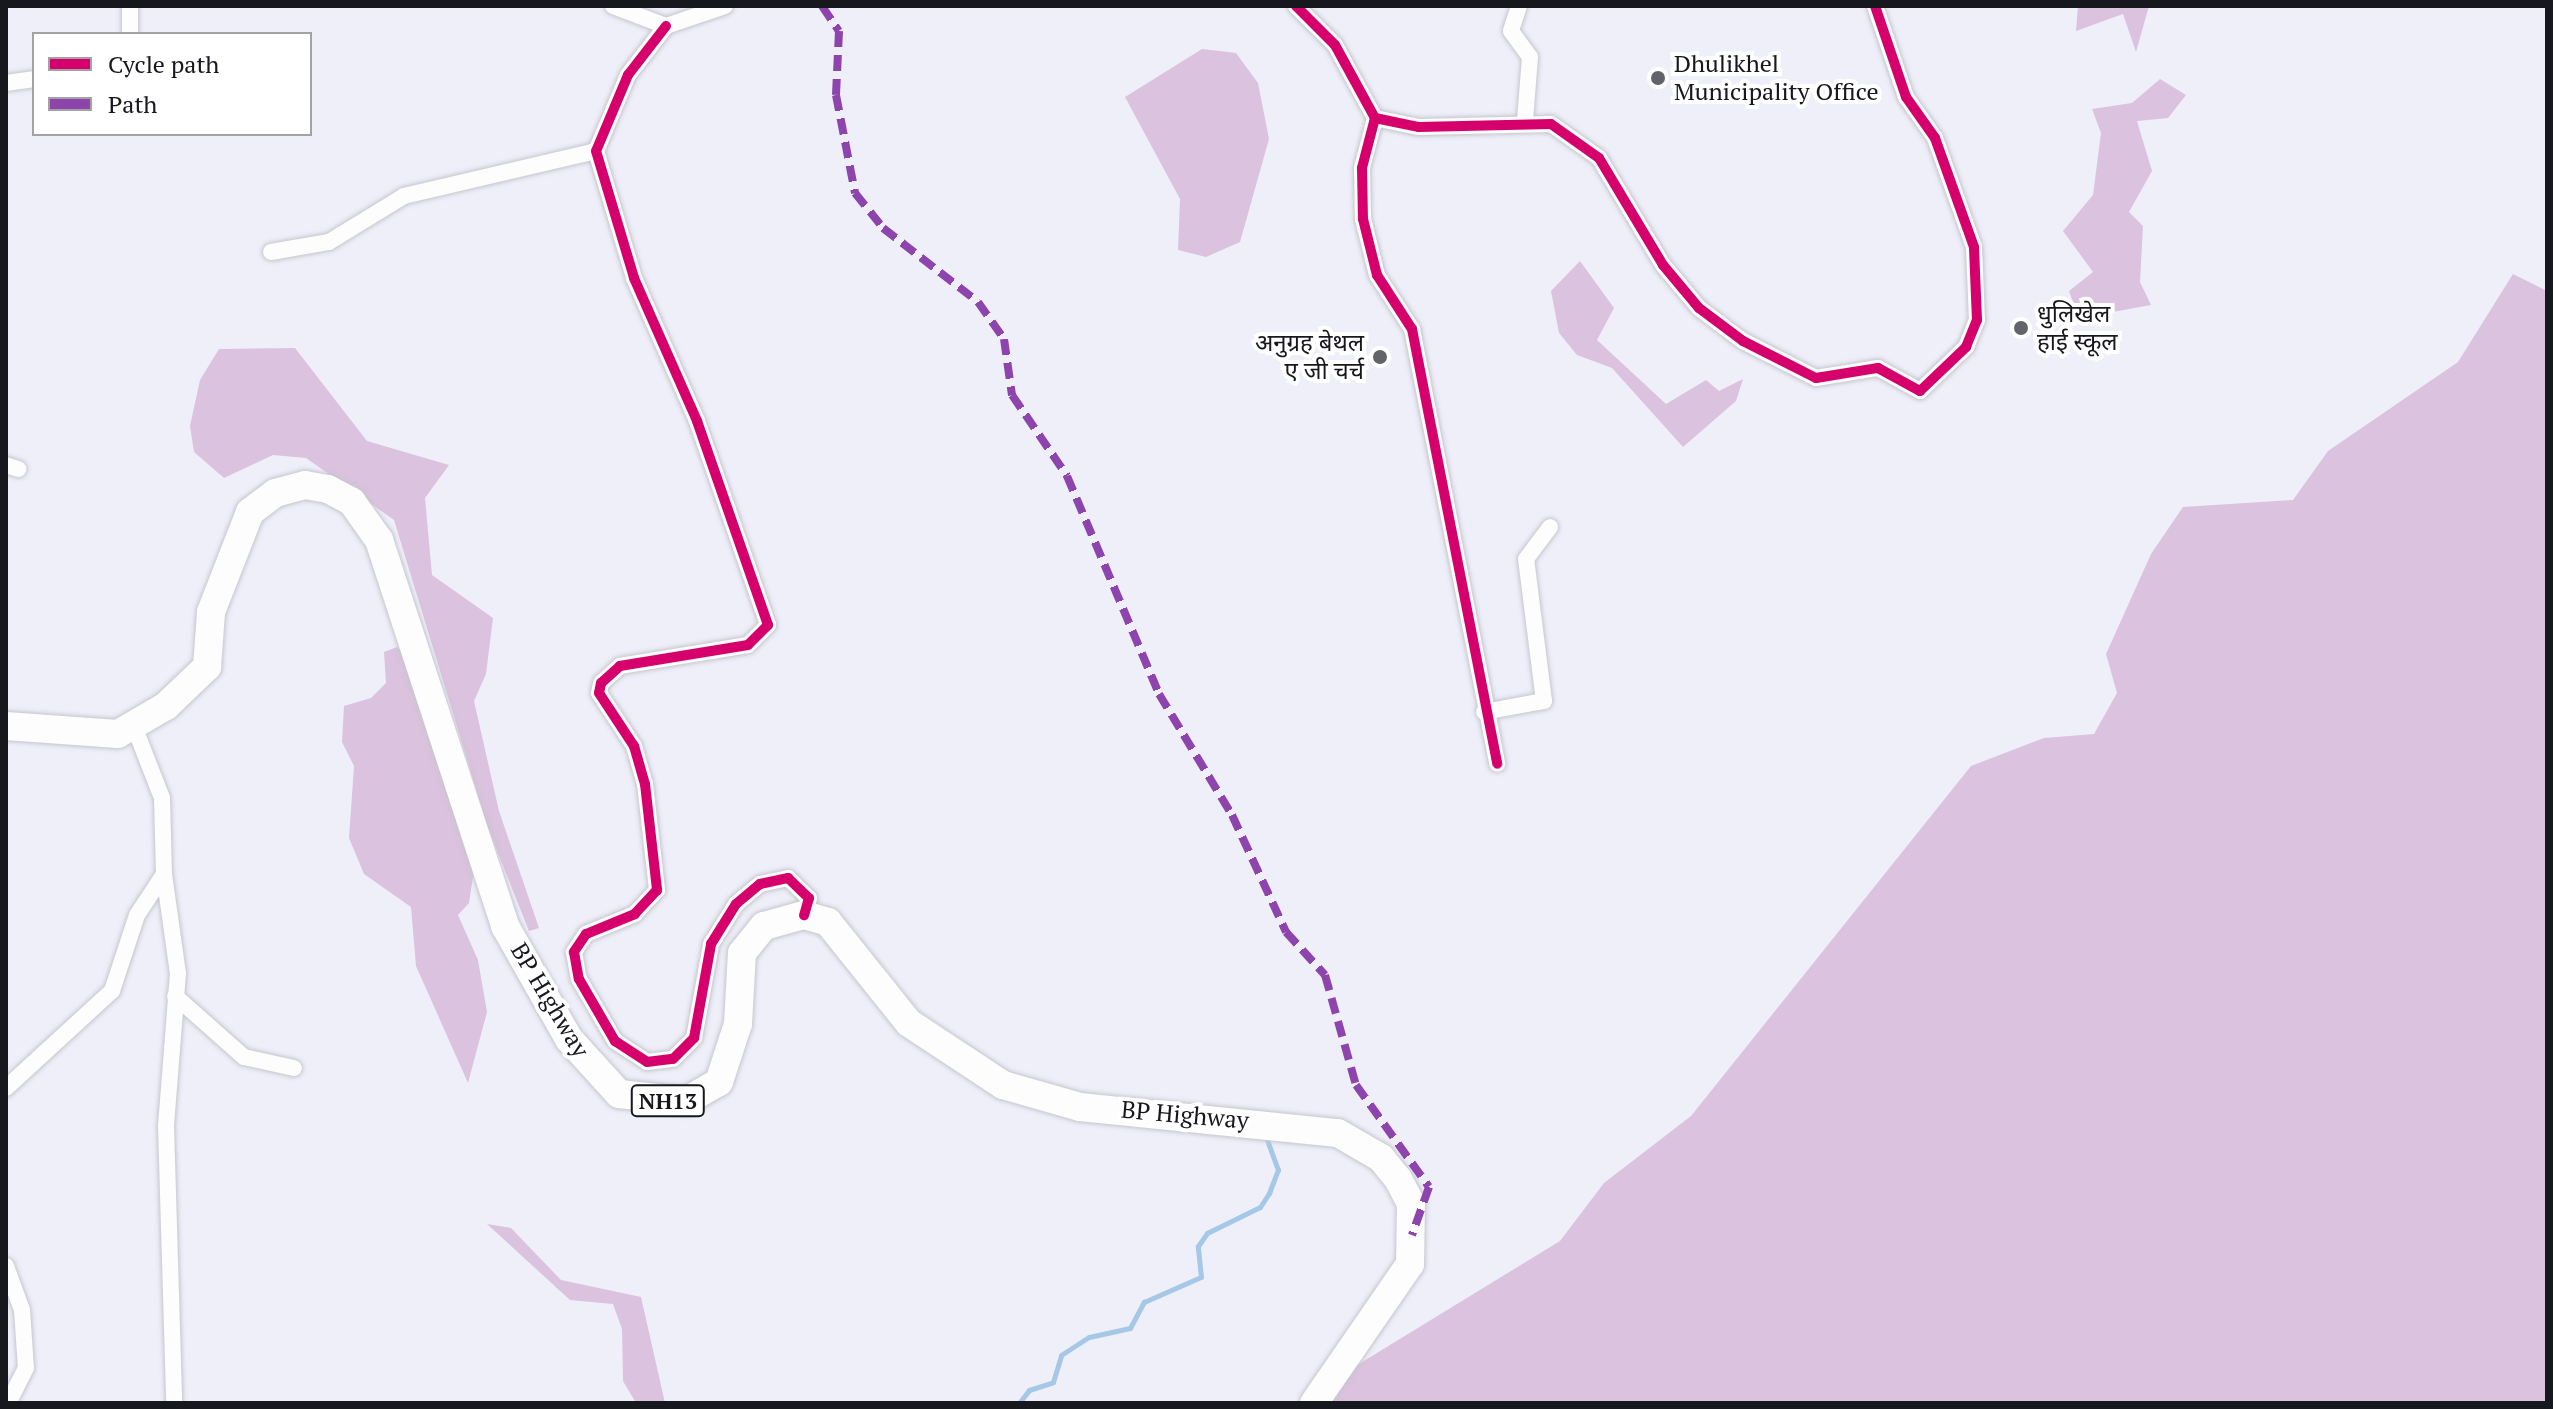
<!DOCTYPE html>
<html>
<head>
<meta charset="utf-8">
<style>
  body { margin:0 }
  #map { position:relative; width:2553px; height:1409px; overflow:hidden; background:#efeffa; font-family:"PT Serif","Noto Sans Devanagari",serif }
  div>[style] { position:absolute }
  .forest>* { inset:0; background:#dbc2de }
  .stream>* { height:5px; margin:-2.5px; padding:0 2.5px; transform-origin:2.5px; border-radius:2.5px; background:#a5c8e6 }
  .roads { filter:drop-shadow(0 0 2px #c6c6ce) drop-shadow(0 0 2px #c6c6ce) }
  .street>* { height:16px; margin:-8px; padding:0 8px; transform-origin:8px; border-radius:8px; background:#fdfdfe }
  .highway>* { height:28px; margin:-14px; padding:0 14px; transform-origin:14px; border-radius:14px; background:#fdfdfe }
  .quiet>* { height:8px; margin-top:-4px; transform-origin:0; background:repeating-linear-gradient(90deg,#8e44ad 0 16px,transparent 0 24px) }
  .cycleway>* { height:10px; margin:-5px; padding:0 5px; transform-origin:5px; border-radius:5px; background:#d6006c }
  .dots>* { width:22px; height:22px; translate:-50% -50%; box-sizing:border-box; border:4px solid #fff; border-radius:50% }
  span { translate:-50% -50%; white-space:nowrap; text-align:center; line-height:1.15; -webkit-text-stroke:8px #fff; paint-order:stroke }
  .shield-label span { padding:2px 6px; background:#fff; border:2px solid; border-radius:6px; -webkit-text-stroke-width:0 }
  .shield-label { font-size:22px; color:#17171e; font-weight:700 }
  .poi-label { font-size:24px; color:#17171e }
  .left { translate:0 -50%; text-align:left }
  .right { translate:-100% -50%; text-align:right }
  .street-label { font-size:24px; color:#17171e }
  .frame { position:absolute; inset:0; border:8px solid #17171e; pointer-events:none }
  .legend { position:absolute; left:32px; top:32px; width:280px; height:104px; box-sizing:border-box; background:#fff; border:2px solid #a2a2a5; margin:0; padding:10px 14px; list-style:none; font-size:24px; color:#17171e }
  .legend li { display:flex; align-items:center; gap:16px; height:40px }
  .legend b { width:40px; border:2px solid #a2a2a5 }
</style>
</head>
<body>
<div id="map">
  <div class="forest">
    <div style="clip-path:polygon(2078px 6px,2149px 6px,2136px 52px,2123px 14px,2076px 31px)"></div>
    <div style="clip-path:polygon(1202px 49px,1236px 53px,1258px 83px,1269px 139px,1240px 242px,1206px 257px,1178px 250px,1180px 199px,1125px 97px)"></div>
    <div style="clip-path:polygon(2160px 79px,2186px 95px,2168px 118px,2137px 121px,2152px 171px,2129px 212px,2143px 226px,2140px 282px,2151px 305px,2096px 315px,2075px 307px,2069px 291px,2093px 272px,2063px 231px,2093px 195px,2101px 133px,2092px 109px,2132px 103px)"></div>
    <div style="clip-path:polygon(1580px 261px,1614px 308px,1597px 340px,1666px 404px,1706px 380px,1719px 391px,1743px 379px,1736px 401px,1683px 447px,1612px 368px,1577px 355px,1559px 333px,1551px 291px)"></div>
    <div style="clip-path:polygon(2513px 274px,2547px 291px,2547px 1403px,1324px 1403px,1354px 1367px,1560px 1241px,1604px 1183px,1691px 1116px,1971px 766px,2044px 738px,2094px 734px,2117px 693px,2106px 654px,2151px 554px,2183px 507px,2293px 500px,2328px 451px,2458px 362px)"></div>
    <div style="clip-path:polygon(295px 348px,367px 441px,449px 465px,425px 498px,432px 575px,493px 618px,486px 674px,474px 701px,499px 811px,539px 928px,529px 931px,488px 828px,394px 520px,306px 458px,273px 455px,224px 478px,194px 452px,190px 426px,200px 380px,219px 349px)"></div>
    <div style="clip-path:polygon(397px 647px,408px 658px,474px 870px,469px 903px,458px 915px,478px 960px,487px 1012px,468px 1083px,416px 966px,411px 907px,364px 874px,349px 838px,354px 766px,342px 742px,344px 706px,371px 698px,386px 683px,384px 652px)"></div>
    <div style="clip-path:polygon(487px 1224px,511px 1228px,561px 1280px,641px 1297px,665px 1403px,636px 1403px,623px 1381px,622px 1329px,613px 1304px,570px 1300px)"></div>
  </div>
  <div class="stream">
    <div style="left:1019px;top:1403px;width:16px;rotate:-52deg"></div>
    <div style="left:1029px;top:1390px;width:25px;rotate:-18deg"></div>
    <div style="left:1053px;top:1382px;width:28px;rotate:-73deg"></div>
    <div style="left:1061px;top:1355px;width:33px;rotate:-33deg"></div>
    <div style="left:1089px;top:1337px;width:42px;rotate:-12.4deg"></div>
    <div style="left:1130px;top:1328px;width:30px;rotate:-62deg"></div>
    <div style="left:1144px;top:1302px;width:62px;rotate:-23.7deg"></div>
    <div style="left:1201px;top:1277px;width:31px;rotate:-96deg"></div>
    <div style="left:1198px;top:1246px;width:16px;rotate:-55deg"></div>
    <div style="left:1207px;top:1233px;width:59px;rotate:-26.1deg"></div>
    <div style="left:1260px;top:1207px;width:17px;rotate:-57deg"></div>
    <div style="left:1269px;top:1193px;width:25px;rotate:-69deg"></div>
    <div style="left:1278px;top:1170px;width:35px;rotate:-110deg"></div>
  </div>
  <div class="roads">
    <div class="street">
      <div style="left:130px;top:6px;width:28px;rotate:90deg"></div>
      <div style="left:613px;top:6px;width:57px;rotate:20.7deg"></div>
      <div style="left:666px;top:26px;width:62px;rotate:-18.7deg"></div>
      <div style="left:1296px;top:6px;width:55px;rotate:45deg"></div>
      <div style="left:1335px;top:45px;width:83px;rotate:61.3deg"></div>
      <div style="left:1375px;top:118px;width:45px;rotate:11.6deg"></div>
      <div style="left:1419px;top:127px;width:132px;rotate:-1.3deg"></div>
      <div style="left:1551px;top:124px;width:59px;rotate:35.3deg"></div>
      <div style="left:1599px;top:158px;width:125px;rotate:59.1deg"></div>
      <div style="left:1663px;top:265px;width:56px;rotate:50.1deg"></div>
      <div style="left:1699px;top:308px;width:55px;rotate:36.9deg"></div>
      <div style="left:1743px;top:341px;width:82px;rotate:26.9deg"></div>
      <div style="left:1816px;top:378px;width:63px;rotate:-9.2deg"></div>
      <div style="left:1878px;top:368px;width:48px;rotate:28.7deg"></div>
      <div style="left:1920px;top:391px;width:64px;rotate:-43.7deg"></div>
      <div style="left:1966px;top:347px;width:29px;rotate:-68deg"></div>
      <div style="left:1977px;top:320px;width:73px;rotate:-92.4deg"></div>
      <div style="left:1974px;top:247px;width:116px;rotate:-109.7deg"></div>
      <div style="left:1935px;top:138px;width:50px;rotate:-125.3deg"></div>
      <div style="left:1906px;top:97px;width:96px;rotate:-108.8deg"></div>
      <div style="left:1519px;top:6px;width:26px;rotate:108deg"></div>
      <div style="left:1511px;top:31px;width:32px;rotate:54deg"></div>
      <div style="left:1530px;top:57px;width:63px;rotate:94.5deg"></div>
      <div style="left:666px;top:26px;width:62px;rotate:127.8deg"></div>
      <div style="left:628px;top:75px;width:82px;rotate:112.8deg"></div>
      <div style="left:596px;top:151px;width:133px;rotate:73.3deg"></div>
      <div style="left:634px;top:278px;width:156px;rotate:66.2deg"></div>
      <div style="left:697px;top:421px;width:216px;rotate:70.8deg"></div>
      <div style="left:768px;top:625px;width:28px;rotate:135deg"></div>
      <div style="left:748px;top:645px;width:130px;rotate:170.7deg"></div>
      <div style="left:620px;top:666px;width:25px;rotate:138deg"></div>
      <div style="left:601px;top:683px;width:10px;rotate:101deg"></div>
      <div style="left:599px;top:693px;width:64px;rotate:56.6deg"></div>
      <div style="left:634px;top:746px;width:40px;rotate:74deg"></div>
      <div style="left:645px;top:784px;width:107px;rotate:83.5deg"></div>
      <div style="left:657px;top:890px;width:33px;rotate:133deg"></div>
      <div style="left:635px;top:914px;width:53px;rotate:157.8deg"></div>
      <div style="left:586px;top:934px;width:22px;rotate:124deg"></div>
      <div style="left:574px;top:952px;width:27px;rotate:80deg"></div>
      <div style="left:579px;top:979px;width:72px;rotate:59.9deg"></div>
      <div style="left:615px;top:1041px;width:38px;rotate:33deg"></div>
      <div style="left:647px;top:1062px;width:26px;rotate:-7deg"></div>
      <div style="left:673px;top:1059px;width:30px;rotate:-45deg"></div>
      <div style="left:694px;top:1038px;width:96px;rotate:-79.7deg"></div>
      <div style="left:711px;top:944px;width:47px;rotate:-58deg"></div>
      <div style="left:736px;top:904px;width:31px;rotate:-40deg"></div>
      <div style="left:760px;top:884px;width:29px;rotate:-12deg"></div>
      <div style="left:788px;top:878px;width:29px;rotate:44deg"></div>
      <div style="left:809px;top:898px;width:18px;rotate:106deg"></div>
      <div style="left:6px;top:83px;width:28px;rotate:-8deg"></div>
      <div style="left:1375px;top:118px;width:52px;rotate:104.6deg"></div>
      <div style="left:1362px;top:168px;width:51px;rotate:88.9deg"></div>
      <div style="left:1363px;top:219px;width:58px;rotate:76deg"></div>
      <div style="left:1377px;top:275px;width:64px;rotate:57.1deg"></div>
      <div style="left:1412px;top:329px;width:443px;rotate:78.9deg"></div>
      <div style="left:271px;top:252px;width:59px;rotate:-9.8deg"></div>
      <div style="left:329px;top:242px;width:88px;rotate:-31.5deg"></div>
      <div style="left:404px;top:196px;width:197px;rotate:-13.2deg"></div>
      <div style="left:6px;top:465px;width:13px;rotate:18deg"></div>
      <div style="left:1484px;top:712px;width:61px;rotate:-10.4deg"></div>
      <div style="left:1544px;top:701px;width:143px;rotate:-97.2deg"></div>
      <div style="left:1526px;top:559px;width:40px;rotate:-53deg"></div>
      <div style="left:164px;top:874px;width:100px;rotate:82deg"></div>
      <div style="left:178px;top:973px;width:153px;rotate:94.5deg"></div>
      <div style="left:166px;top:1126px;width:277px;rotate:88.3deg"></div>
      <div style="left:175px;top:996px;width:92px;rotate:41.5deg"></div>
      <div style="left:244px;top:1057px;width:51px;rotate:12.4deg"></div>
      <div style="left:6px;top:1088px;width:144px;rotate:-42.5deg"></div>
      <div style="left:112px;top:991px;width:80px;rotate:-71.8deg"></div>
      <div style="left:137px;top:915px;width:49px;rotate:-56.6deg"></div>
      <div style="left:164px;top:874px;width:76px;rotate:-91.5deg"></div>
      <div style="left:162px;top:798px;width:77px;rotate:-111.3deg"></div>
      <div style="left:6px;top:1266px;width:47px;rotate:70deg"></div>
      <div style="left:22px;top:1310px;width:58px;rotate:86.1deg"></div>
      <div style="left:26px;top:1368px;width:39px;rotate:117deg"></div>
    </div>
    <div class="highway">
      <div style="left:6px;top:726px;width:112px;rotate:4.1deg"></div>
      <div style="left:118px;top:734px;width:56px;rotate:-30.3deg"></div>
      <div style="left:166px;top:706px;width:57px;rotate:-43.6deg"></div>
      <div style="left:207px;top:667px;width:55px;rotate:-85.8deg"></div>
      <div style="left:211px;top:612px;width:107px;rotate:-68.7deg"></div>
      <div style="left:250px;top:512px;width:31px;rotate:-37deg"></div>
      <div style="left:275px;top:493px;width:31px;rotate:-15deg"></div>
      <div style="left:305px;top:485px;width:23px;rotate:10deg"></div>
      <div style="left:328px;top:489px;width:27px;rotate:28deg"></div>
      <div style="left:352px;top:502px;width:47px;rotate:54.6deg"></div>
      <div style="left:379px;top:540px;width:406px;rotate:71.9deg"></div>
      <div style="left:505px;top:926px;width:130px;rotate:60.5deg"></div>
      <div style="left:569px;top:1039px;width:74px;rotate:47.7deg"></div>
      <div style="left:619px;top:1094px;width:67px;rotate:6deg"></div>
      <div style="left:686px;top:1101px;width:38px;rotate:-30deg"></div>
      <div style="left:719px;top:1082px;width:61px;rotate:-71.9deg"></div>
      <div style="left:738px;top:1024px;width:71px;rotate:-86.8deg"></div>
      <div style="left:742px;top:953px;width:35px;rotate:-51deg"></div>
      <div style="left:764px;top:926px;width:41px;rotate:-15.4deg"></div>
      <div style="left:804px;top:915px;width:25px;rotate:16deg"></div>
      <div style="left:828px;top:922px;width:129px;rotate:51.3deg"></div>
      <div style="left:909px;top:1023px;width:113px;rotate:33.4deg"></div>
      <div style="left:1003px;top:1085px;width:80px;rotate:15.9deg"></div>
      <div style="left:1080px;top:1107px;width:259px;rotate:5.8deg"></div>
      <div style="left:1338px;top:1133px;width:50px;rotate:30.2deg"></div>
      <div style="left:1381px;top:1158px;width:27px;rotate:51deg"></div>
      <div style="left:1398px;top:1179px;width:27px;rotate:62deg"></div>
      <div style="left:1411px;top:1203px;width:61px;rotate:90.9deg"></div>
      <div style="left:1410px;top:1264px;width:169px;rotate:124.6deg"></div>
    </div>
  </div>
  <div class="quiet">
    <div style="left:822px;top:6px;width:30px;rotate:56deg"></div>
    <div style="left:839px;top:31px;width:64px;rotate:92.7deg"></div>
    <div style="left:836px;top:95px;width:100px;rotate:79deg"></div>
    <div style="left:855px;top:193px;width:45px;rotate:51.3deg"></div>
    <div style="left:883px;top:228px;width:120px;rotate:37.9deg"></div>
    <div style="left:978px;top:302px;width:45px;rotate:54.9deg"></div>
    <div style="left:1004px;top:339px;width:57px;rotate:81.9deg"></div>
    <div style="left:1012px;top:395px;width:98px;rotate:55.8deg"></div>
    <div style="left:1067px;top:476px;width:237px;rotate:67.1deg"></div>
    <div style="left:1159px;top:694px;width:141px;rotate:58.9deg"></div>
    <div style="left:1232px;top:815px;width:129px;rotate:65.2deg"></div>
    <div style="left:1286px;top:932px;width:58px;rotate:47.8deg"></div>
    <div style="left:1325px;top:975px;width:114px;rotate:74.3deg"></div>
    <div style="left:1356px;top:1085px;width:125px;rotate:54.4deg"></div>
    <div style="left:1429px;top:1187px;width:51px;rotate:109.5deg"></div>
  </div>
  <div class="cycleway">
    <div style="left:1296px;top:6px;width:55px;rotate:45deg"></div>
    <div style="left:1335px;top:45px;width:83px;rotate:61.3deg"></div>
    <div style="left:1375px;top:118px;width:45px;rotate:11.6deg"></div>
    <div style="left:1419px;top:127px;width:132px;rotate:-1.3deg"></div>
    <div style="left:1551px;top:124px;width:59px;rotate:35.3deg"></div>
    <div style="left:1599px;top:158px;width:125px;rotate:59.1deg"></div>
    <div style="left:1663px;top:265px;width:56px;rotate:50.1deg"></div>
    <div style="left:1699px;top:308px;width:55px;rotate:36.9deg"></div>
    <div style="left:1743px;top:341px;width:82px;rotate:26.9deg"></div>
    <div style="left:1816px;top:378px;width:63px;rotate:-9.2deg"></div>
    <div style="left:1878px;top:368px;width:48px;rotate:28.7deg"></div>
    <div style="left:1920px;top:391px;width:64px;rotate:-43.7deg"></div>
    <div style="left:1966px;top:347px;width:29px;rotate:-68deg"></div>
    <div style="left:1977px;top:320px;width:73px;rotate:-92.4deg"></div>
    <div style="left:1974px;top:247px;width:116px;rotate:-109.7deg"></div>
    <div style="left:1935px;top:138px;width:50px;rotate:-125.3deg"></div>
    <div style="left:1906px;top:97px;width:96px;rotate:-108.8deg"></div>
    <div style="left:666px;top:26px;width:62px;rotate:127.8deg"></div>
    <div style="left:628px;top:75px;width:82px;rotate:112.8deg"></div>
    <div style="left:596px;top:151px;width:133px;rotate:73.3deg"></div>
    <div style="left:634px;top:278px;width:156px;rotate:66.2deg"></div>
    <div style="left:697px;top:421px;width:216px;rotate:70.8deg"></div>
    <div style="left:768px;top:625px;width:28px;rotate:135deg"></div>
    <div style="left:748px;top:645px;width:130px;rotate:170.7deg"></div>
    <div style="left:620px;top:666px;width:25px;rotate:138deg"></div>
    <div style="left:601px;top:683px;width:10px;rotate:101deg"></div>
    <div style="left:599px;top:693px;width:64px;rotate:56.6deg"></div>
    <div style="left:634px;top:746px;width:40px;rotate:74deg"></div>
    <div style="left:645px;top:784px;width:107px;rotate:83.5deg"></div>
    <div style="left:657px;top:890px;width:33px;rotate:133deg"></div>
    <div style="left:635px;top:914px;width:53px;rotate:157.8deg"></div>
    <div style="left:586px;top:934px;width:22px;rotate:124deg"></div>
    <div style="left:574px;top:952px;width:27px;rotate:80deg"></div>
    <div style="left:579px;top:979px;width:72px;rotate:59.9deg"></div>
    <div style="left:615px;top:1041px;width:38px;rotate:33deg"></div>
    <div style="left:647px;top:1062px;width:26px;rotate:-7deg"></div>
    <div style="left:673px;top:1059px;width:30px;rotate:-45deg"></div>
    <div style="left:694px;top:1038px;width:96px;rotate:-79.7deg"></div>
    <div style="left:711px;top:944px;width:47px;rotate:-58deg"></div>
    <div style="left:736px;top:904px;width:31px;rotate:-40deg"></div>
    <div style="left:760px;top:884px;width:29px;rotate:-12deg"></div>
    <div style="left:788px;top:878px;width:29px;rotate:44deg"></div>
    <div style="left:809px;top:898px;width:18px;rotate:106deg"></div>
    <div style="left:1375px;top:118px;width:52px;rotate:104.6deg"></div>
    <div style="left:1362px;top:168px;width:51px;rotate:88.9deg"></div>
    <div style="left:1363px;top:219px;width:58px;rotate:76deg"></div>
    <div style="left:1377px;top:275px;width:64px;rotate:57.1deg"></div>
    <div style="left:1412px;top:329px;width:443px;rotate:78.9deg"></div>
  </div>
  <div class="dots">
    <div style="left:1658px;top:78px;background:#63636b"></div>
    <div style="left:2021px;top:328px;background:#63636b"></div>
    <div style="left:1380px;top:357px;background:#63636b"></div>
  </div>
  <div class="shield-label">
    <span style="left:668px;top:1101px">NH13</span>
  </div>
  <div class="poi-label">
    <span class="left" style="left:1674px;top:78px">Dhulikhel<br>Municipality Office</span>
    <span class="left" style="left:2037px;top:328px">धुलिखेल<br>हाई स्कूल</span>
    <span class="right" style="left:1364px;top:357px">अनुग्रह बेथल<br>ए जी चर्च</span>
  </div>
  <div class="street-label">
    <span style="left:550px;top:1000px;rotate:59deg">BP Highway</span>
    <span style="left:1185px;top:1115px;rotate:5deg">BP Highway</span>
  </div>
  <div class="frame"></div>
  <ul class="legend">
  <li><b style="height:10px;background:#d6006c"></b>Cycle path</li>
  <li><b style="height:10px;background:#8e44ad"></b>Path</li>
  </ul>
</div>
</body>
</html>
